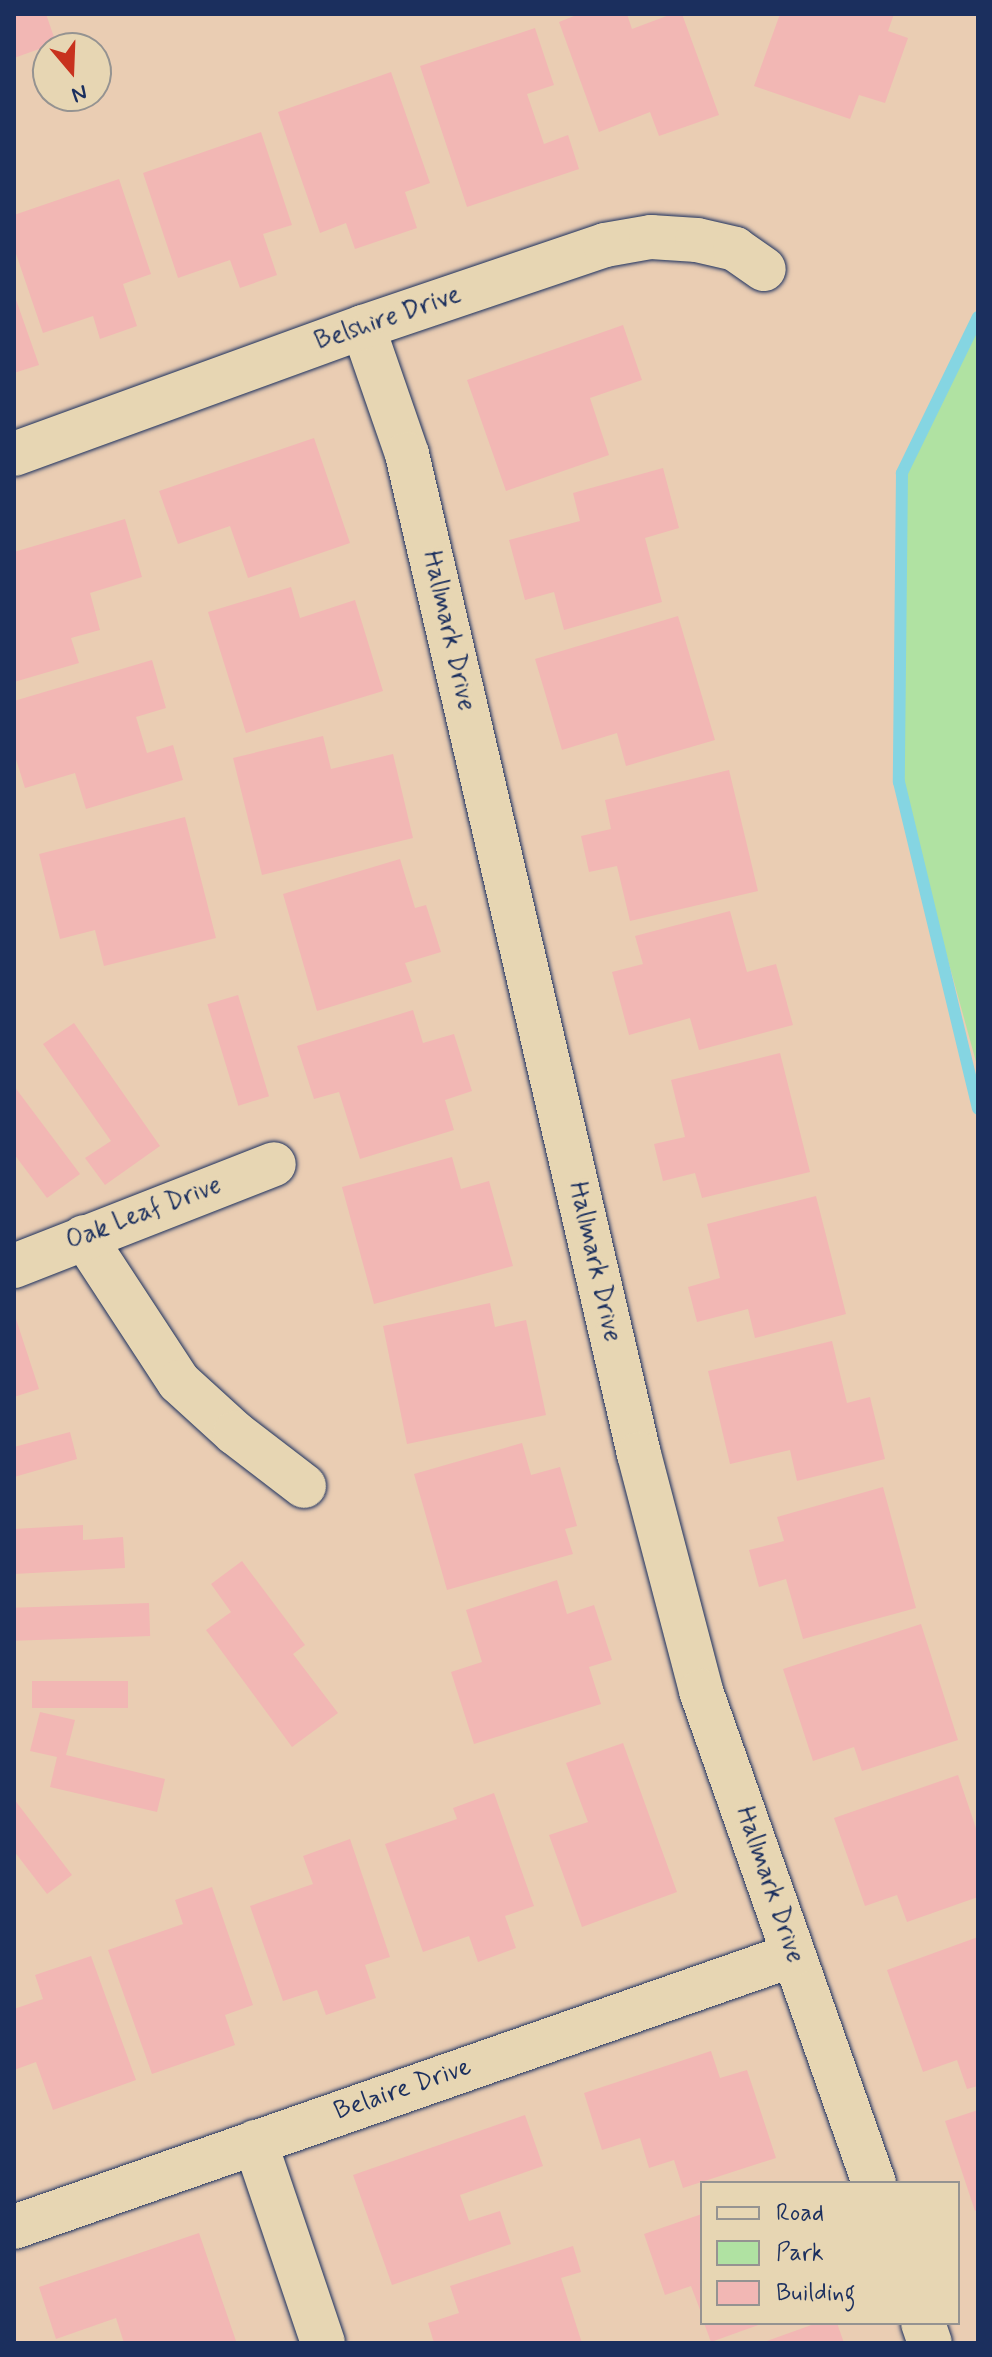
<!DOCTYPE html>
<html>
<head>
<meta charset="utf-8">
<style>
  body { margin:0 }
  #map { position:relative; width:992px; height:2357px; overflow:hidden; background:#eacdb3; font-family:Mynerve,sans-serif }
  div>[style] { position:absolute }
  .green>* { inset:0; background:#b0e2a2 }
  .stream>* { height:12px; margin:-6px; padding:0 6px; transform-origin:6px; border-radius:6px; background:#85d5e2 }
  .building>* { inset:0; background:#f2b7b4; transform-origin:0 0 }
  .roads { filter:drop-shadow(0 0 2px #1b2f5e) drop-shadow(0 0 2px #1b2f5e) }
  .minor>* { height:44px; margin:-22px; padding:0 22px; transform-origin:22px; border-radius:22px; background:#e7d6b3 }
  span { translate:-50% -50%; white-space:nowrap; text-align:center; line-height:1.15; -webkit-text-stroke:7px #e7d6b3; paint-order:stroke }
  .street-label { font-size:26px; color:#1b2f5e }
  .frame { position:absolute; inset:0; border:16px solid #1b2f5e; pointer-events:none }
  .legend { position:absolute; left:700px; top:2181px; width:260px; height:144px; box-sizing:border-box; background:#e7d6b3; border:2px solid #959391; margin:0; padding:10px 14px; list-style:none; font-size:24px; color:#1b2f5e }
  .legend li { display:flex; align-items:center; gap:16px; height:40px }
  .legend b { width:40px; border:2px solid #959391 }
  .north { position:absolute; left:32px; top:32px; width:80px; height:80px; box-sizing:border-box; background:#e7d6b3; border:2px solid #959391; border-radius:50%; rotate:161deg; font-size:22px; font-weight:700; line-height:32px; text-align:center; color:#1b2f5e }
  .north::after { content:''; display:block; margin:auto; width:28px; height:36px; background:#c8321e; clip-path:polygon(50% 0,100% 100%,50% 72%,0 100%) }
</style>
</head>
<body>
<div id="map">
  <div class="green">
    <div style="clip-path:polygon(978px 314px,978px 1069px,899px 782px,902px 473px)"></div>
  </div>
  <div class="stream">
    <div style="left:978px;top:317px;width:174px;rotate:116deg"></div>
    <div style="left:902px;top:473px;width:309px;rotate:90.6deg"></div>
    <div style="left:899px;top:782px;width:336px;rotate:76.4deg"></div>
  </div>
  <div class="building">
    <div style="clip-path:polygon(14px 14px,46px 14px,56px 43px,14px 58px)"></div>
    <div style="clip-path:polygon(579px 14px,627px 14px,632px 29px,672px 14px,682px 14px,719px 115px,659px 136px,650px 112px,599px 132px,559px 22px)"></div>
    <div style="clip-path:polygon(780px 14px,894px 14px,888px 31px,908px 38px,885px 103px,859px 95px,850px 119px,754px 86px)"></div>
    <div style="clip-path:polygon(535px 28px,554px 85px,527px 94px,544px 144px,568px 135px,579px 169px,467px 207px,420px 66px)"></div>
    <div style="clip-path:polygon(391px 72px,430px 183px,405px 192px,417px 228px,355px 249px,346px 223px,320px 233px,278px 112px)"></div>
    <div style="clip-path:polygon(261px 132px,292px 225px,263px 234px,277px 275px,240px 288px,230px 260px,178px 278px,143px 173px)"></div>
    <div style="clip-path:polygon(119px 179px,151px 274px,123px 284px,137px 326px,100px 339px,93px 316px,43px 333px,14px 248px,14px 215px)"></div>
    <div style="clip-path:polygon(14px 294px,39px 365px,14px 373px)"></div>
    <div style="clip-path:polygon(623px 325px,642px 380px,590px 398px,609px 455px,506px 491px,467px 380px)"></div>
    <div style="clip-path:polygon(314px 438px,350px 543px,248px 578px,230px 526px,178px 544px,159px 491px)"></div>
    <div style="clip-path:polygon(663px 468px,679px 528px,645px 538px,662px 602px,564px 630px,554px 592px,525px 600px,509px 540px,580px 521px,573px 493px)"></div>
    <div style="clip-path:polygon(125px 519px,142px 577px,90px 593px,100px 630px,71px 638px,79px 663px,14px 682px,14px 552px)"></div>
    <div style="clip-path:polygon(291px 587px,300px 618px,355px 600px,383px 691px,246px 733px,208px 612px)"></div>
    <div style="clip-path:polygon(678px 616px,715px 740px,626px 766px,617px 733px,562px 750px,535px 659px)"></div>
    <div style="clip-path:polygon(152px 660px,166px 708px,136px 717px,147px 753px,173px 745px,183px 780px,86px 809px,75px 773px,25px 788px,14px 753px,14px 701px)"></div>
    <div style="clip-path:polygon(323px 736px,331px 769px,393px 754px,413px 838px,262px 875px,233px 758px)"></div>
    <div style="clip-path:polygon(729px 770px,758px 891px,630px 921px,617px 866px,589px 872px,581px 836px,611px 829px,605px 800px)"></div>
    <div style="clip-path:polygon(185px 817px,216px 938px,104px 966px,95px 930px,60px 939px,39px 854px)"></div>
    <div style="clip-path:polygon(400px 859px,415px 908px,426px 905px,441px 952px,405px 963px,412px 982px,317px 1011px,283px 894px)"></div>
    <div style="clip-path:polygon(730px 911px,747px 972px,776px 964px,793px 1025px,699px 1050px,690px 1018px,629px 1035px,612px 972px,643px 964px,635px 936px)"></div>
    <div style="left:238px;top:995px;width:106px;height:32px;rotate:73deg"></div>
    <div style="clip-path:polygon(413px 1010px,423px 1043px,454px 1034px,472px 1091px,445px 1100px,454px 1130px,360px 1159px,339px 1092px,314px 1099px,297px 1046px)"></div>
    <div style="clip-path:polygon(74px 1023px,160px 1146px,105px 1185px,85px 1158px,111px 1141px,43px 1044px)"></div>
    <div style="clip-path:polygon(780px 1053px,810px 1172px,702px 1198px,695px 1173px,663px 1181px,654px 1144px,685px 1137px,671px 1080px)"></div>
    <div style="clip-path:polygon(14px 1086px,80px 1174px,47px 1198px,14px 1154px)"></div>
    <div style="clip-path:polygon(452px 1157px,461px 1189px,489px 1181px,513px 1266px,374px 1304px,342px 1187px)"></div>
    <div style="clip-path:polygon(816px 1196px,846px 1314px,755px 1338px,748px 1309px,697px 1322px,688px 1287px,720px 1278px,707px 1224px)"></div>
    <div style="clip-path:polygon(490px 1303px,495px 1327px,526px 1320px,546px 1415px,407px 1444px,383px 1326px)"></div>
    <div style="clip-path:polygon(14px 1313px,39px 1389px,14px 1397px)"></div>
    <div style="clip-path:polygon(832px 1341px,847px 1403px,870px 1397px,885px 1459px,797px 1481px,790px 1450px,730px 1464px,708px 1371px)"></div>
    <div style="clip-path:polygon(70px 1432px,77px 1459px,14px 1477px,14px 1447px)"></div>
    <div style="clip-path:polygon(522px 1443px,531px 1475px,560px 1467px,577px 1526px,565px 1529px,573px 1554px,447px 1590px,414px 1474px)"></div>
    <div style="clip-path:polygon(883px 1487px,916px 1608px,803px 1639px,786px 1579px,759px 1587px,749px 1550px,784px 1541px,777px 1517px)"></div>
    <div style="clip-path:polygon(83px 1525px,83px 1540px,123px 1537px,125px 1568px,14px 1574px,14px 1529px)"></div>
    <div style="clip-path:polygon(242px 1561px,305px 1645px,293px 1654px,338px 1713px,292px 1747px,206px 1630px,231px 1612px,211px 1584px)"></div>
    <div style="clip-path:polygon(557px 1580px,567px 1614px,594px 1605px,612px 1660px,589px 1667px,601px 1704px,474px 1744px,451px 1672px,482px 1662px,466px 1610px)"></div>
    <div style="left:149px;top:1603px;width:33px;height:135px;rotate:88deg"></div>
    <div style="clip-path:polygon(921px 1624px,958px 1740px,862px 1771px,854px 1747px,813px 1761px,783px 1669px)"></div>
    <div style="left:128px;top:1681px;width:27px;height:96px;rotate:90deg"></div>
    <div style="clip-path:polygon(40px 1712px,75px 1720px,66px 1755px,165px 1779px,157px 1812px,50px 1787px,57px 1757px,30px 1751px)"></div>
    <div style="clip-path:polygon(623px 1743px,677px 1892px,582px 1927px,549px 1835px,588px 1822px,566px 1763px)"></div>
    <div style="clip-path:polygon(958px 1775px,978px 1834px,978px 1897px,907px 1922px,897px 1895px,865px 1906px,834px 1818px)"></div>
    <div style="clip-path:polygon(494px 1793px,534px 1906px,505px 1916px,516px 1948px,478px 1962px,469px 1936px,423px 1952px,385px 1844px,457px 1819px,453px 1808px)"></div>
    <div style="clip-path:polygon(14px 1799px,72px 1875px,47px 1894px,14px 1851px)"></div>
    <div style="clip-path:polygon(350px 1839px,390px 1957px,365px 1965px,376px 1998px,326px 2015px,317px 1990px,283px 2001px,250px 1906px,313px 1884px,303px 1856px)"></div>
    <div style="clip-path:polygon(212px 1887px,253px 2005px,225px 2015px,235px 2045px,152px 2074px,108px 1950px,183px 1924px,175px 1900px)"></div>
    <div style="clip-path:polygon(978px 1937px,978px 2086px,967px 2089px,957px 2060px,923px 2072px,887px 1970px)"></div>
    <div style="clip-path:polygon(91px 1956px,136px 2080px,53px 2110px,36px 2062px,14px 2070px,14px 2009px,43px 1999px,35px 1975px)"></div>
    <div style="clip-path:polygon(711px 2051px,720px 2078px,747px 2070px,776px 2158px,683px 2188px,674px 2160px,649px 2168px,640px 2138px,602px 2150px,584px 2093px)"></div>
    <div style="clip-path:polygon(978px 2110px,978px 2210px,975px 2211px,945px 2121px)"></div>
    <div style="clip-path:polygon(525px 2115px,543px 2166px,460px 2195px,469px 2221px,500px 2211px,511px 2244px,392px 2285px,353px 2175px)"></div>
    <div style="clip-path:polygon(702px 2214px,702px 2315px,691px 2286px,665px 2295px,644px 2234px)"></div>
    <div style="clip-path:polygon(199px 2233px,236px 2341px,124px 2343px,116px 2318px,56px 2339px,39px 2287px)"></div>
    <div style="clip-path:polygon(573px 2246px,581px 2272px,561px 2278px,582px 2343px,434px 2343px,428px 2323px,459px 2313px,450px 2286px)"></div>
    <div style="clip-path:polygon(704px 2323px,764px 2323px,711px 2342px)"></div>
    <div style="clip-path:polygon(817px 2323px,837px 2323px,844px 2343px,761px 2343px)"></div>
  </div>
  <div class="roads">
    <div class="minor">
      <div style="left:363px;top:327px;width:134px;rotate:70.9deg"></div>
      <div style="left:407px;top:454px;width:1027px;rotate:76.94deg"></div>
      <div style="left:639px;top:1454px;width:245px;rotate:75.3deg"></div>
      <div style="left:701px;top:1691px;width:522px;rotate:70.63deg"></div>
      <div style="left:14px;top:454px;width:371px;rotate:-20deg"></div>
      <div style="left:363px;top:327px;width:256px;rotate:-18.7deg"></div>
      <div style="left:605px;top:245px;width:47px;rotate:-9.9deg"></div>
      <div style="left:651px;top:237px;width:46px;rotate:3.7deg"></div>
      <div style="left:697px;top:240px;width:39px;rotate:13deg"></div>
      <div style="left:735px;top:249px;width:35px;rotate:35deg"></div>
      <div style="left:84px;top:1237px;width:173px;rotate:56.8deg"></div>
      <div style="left:179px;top:1382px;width:76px;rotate:42.3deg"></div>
      <div style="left:235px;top:1433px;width:87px;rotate:37.5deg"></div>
      <div style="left:14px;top:1266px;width:279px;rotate:-21.4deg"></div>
      <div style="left:255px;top:2142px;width:212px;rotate:71.3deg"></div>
      <div style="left:14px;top:2227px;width:825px;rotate:-19.25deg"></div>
      <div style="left:923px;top:2323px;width:21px;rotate:71deg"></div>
    </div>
  </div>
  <div class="street-label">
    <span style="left:388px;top:319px;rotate:-19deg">Belshire Drive</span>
    <span style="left:448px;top:631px;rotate:77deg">Hallmark Drive</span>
    <span style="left:144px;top:1214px;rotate:-21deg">Oak Leaf Drive</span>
    <span style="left:594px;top:1262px;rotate:77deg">Hallmark Drive</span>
    <span style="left:769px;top:1885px;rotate:71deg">Hallmark Drive</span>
    <span style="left:403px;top:2090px;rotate:-19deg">Belaire Drive</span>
  </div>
  <div class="frame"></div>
  <ul class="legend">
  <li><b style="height:10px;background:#e7d6b3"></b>Road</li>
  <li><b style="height:22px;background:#b0e2a2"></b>Park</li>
  <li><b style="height:22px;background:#f2b7b4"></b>Building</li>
  </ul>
  <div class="north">N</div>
</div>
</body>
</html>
